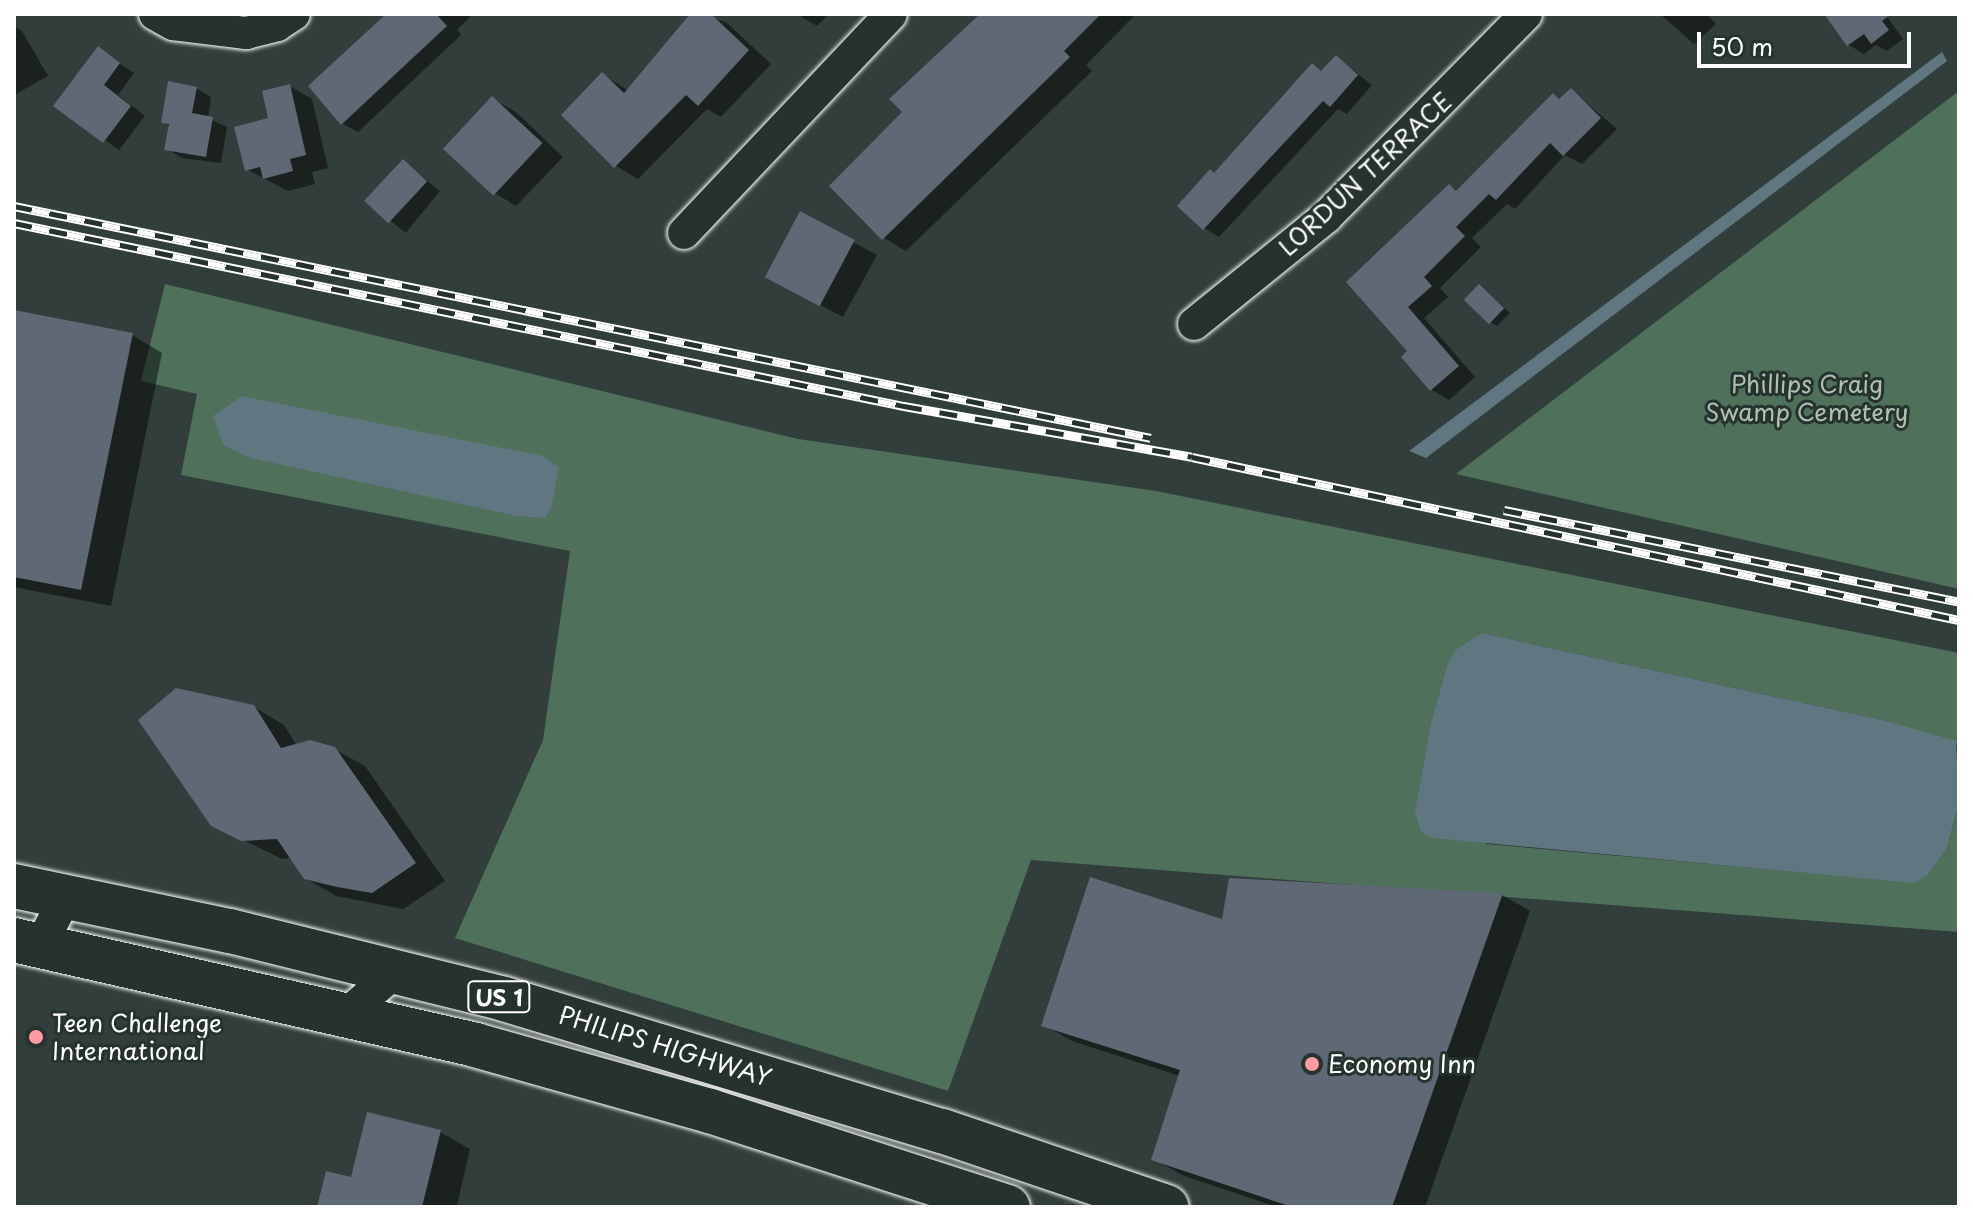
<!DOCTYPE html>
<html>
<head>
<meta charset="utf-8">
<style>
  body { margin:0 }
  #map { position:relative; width:1973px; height:1221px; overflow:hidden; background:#313e3b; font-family:"Playpen Sans",sans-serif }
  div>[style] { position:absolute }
  .green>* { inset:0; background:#4f705a }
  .water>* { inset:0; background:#607781 }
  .shadow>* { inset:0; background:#0007; transform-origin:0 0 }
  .building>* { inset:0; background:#5f6875; transform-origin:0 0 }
  .roads { filter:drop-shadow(0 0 2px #fff) drop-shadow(0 0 2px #fff) }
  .minor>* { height:32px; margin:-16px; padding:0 16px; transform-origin:16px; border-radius:16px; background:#26332d }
  .primary>* { height:44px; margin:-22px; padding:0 22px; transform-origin:22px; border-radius:22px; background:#26332d }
  .rail>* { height:9px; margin-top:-4.5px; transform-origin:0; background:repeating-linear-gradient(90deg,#26332d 0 18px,#fff 0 36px); box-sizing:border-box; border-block:2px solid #fff }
  .dots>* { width:22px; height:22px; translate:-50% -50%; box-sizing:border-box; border:4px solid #26332d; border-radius:50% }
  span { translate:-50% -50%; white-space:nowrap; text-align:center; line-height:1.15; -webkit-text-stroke:6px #26332d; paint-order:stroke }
  .shield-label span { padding:2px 6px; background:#26332d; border:2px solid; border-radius:6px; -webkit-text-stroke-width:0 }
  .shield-label { font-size:22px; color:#fff; font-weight:700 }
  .street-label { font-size:24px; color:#fff }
  .park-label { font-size:24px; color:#b0bfb5 }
  .poi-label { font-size:24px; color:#fff }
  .left { translate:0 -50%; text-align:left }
  .frame { position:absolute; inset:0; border:16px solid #fff; pointer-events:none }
  .scale { position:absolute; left:1697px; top:32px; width:214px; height:36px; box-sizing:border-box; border:4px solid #fff; border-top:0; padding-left:10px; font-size:24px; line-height:28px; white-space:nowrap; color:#fff; -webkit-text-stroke:6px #26332d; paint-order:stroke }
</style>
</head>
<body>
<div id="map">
  <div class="green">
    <div style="clip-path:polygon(1959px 91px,1959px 589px,1456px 474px)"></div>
    <div style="clip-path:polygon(165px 284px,798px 439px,1156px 491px,1959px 653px,1959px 744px,1887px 721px,1482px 633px,1486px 844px,1822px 874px,1929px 874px,1947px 848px,1959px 803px,1959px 932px,1031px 860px,948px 1091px,455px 938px,543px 740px,570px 551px,181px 475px,197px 394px,141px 381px)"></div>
  </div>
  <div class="water">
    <div style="clip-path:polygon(1942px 52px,1947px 61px,1426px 458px,1409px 451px)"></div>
    <div style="clip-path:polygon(242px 396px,543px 456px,559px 467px,551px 508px,545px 518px,517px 516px,251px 458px,224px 446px,213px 416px)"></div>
    <div style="clip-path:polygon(1482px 633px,1887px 721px,1956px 741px,1959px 803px,1947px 848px,1929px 874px,1914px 883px,1433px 838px,1421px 832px,1415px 811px,1432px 720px,1448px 663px,1456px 650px)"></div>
  </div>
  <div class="shadow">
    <div style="clip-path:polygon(392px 14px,473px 14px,457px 30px,461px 35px,358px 132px,343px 124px,311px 86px)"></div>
    <div style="clip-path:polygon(698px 14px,726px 22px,771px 64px,721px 117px,707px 109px,638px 179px,616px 166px,603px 75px,629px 91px)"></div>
    <div style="clip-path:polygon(797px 14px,829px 14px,817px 26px)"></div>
    <div style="clip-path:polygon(981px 14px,1136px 14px,1086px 65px,1092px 71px,906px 251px,884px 238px,905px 112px)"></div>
    <div style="clip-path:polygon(1660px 14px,1707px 14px,1716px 24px,1694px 44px)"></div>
    <div style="clip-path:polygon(1826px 14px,1885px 14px,1903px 39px,1887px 51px,1876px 45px,1864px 54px,1849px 45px)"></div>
    <div style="clip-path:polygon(14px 26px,22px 31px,48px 76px,14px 95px)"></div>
    <div style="clip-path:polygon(98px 49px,134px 73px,118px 95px,145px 116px,119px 150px,56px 105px)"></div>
    <div style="clip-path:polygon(1336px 57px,1372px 85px,1347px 114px,1338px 109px,1219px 237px,1204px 228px,1216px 174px,1312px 65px,1323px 72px)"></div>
    <div style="clip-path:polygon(289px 86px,312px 99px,328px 168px,312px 172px,315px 184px,288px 191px,246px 169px)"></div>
    <div style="clip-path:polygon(196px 88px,211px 97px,208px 118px,227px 127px,221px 163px,182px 158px,167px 149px,170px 126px,163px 122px)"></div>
    <div style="clip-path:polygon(1571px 90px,1617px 129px,1582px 164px,1565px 155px,1515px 209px,1507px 204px,1472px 238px,1481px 247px,1440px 288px,1448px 297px,1424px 318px,1475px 377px,1449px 400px,1432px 390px,1410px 352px,1349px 282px,1449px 186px,1459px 192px,1554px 96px,1561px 100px)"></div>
    <div style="clip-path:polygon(493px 99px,516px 112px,563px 157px,516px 206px,493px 192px)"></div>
    <div style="left:404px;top:162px;width:46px;height:54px;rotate:39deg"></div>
    <div style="clip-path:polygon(801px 214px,877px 255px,843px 317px,790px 289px)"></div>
    <div style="clip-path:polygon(1479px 286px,1510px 313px,1497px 326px,1490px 322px)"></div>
    <div style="clip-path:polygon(14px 312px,132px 335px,162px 353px,111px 606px,14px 587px)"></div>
    <div style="clip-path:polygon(254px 707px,284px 725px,297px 746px,334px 749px,365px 766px,445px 881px,403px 909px,336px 896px,305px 878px,292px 857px,282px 859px,239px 838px)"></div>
    <div style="clip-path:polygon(1231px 880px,1502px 895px,1530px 911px,1425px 1207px,1277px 1207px,1182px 1175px,1154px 1159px,1180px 1076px,1072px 1041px,1044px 1025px,1223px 922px)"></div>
    <div style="clip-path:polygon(440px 1132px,470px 1149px,457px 1205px,467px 1207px,319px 1207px,352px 1179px)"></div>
  </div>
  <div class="building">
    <div style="clip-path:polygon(386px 14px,436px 14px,447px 26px,341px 125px,308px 86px)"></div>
    <div style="clip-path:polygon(690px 14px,711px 14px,749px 50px,698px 106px,686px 95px,614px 168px,561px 115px,602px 72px,624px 93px)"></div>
    <div style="clip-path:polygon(980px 14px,1101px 14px,1064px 51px,1070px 57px,882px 240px,829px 186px,902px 112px,889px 99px)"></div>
    <div style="clip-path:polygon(1824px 14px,1891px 14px,1882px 21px,1889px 30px,1871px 44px,1864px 34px,1847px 46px)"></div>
    <div style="clip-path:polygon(98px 46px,120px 63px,104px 85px,131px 106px,103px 143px,53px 106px)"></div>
    <div style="clip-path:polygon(1336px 55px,1358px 75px,1330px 107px,1323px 101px,1203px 230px,1177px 206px,1210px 169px,1214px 173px,1312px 63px,1321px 71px)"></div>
    <div style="clip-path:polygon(168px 81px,197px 87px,192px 113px,213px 117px,206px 157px,164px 150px,169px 124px,161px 123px)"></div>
    <div style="clip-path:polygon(290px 84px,306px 155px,290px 159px,293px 171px,263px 179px,260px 167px,245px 171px,234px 127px,268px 118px,262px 91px)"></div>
    <div style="clip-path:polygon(1571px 88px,1601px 118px,1563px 156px,1550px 143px,1496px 200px,1489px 194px,1456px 227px,1465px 236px,1424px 277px,1432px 286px,1408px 307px,1459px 366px,1430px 391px,1401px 357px,1407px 351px,1346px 282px,1449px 184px,1456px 191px,1553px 93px,1559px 99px)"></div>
    <div style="left:492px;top:96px;width:69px;height:72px;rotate:43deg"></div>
    <div style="left:403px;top:159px;width:33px;height:57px;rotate:43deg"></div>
    <div style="left:800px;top:211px;width:62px;height:75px;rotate:28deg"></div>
    <div style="left:1479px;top:284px;width:35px;height:22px;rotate:44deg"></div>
    <div style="clip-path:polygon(14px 310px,133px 333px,81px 590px,14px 577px)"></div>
    <div style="clip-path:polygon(176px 688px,254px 705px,281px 748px,310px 740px,335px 747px,416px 863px,372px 893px,337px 887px,304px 879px,277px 839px,241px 841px,211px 826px,138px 720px)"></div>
    <div style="clip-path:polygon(1090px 877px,1222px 919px,1229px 878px,1503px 893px,1392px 1207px,1292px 1207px,1151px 1160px,1180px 1070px,1041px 1026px)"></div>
    <div style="clip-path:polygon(367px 1112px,441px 1130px,422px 1207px,317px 1207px,326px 1171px,351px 1177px)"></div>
  </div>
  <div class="roads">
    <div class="minor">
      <div style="left:155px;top:14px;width:21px;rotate:29deg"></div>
      <div style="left:173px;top:24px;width:74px;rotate:7deg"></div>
      <div style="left:246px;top:33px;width:32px;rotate:-14deg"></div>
      <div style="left:277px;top:25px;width:20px;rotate:-33deg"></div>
      <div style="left:684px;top:233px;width:301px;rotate:-46.6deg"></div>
      <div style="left:1194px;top:324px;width:170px;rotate:-39deg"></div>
      <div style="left:1326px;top:217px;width:285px;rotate:-45.4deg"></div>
      <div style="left:41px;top:945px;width:55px;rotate:-63deg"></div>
      <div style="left:348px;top:1013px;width:64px;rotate:-41.2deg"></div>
    </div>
    <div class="primary">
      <div style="left:14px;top:886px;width:221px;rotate:11.8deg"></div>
      <div style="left:230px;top:931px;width:282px;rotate:13.9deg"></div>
      <div style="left:504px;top:999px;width:457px;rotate:16.8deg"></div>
      <div style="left:942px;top:1131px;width:237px;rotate:18.7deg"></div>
      <div style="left:14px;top:940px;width:473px;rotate:12.8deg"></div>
      <div style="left:475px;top:1045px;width:244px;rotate:15.7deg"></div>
      <div style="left:710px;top:1111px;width:313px;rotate:17.9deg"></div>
    </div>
  </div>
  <div class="rail">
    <div style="left:14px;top:206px;width:1160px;rotate:11.53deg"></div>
    <div style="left:14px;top:223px;width:909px;rotate:11.62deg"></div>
    <div style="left:904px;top:406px;width:292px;rotate:10deg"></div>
    <div style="left:1192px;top:457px;width:784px;rotate:12deg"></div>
    <div style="left:1504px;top:510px;width:464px;rotate:11.4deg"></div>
  </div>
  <div class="dots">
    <div style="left:36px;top:1037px;background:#ff9aa2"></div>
    <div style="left:1312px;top:1064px;background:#ff9aa2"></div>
  </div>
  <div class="shield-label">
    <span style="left:499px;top:997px">US 1</span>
  </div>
  <div class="street-label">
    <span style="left:1365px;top:174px;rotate:-43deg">LORDUN TERRACE</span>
    <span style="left:665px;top:1046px;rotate:17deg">PHILIPS HIGHWAY</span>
  </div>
  <div class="park-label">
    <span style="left:1807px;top:398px">Phillips Craig<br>Swamp Cemetery</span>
  </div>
  <div class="poi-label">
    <span class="left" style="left:52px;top:1037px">Teen Challenge<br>International</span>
    <span class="left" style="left:1328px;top:1064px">Economy Inn</span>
  </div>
  <div class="frame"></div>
  <div class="scale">50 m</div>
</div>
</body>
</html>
